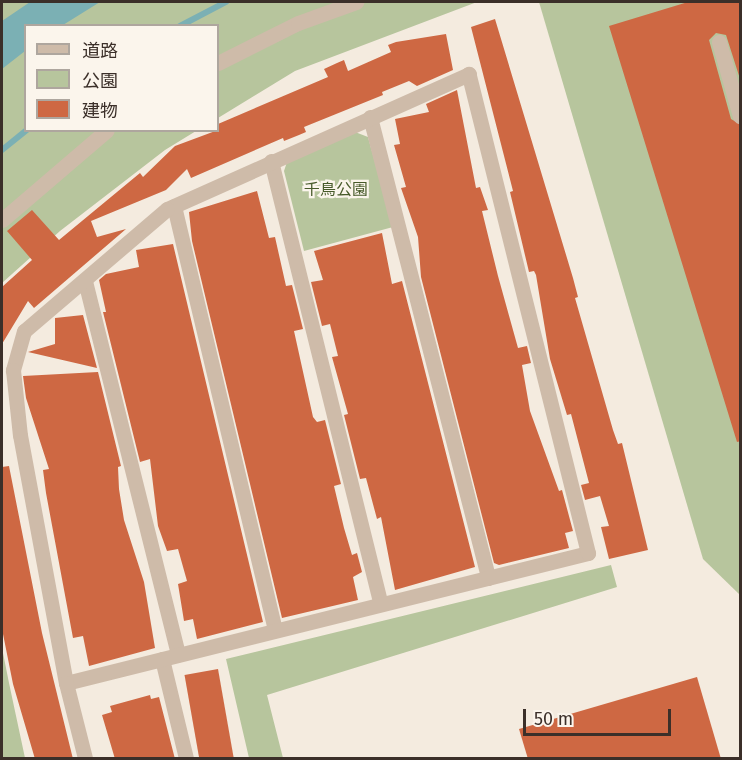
<!DOCTYPE html>
<html>
<head>
<meta charset="utf-8">
<style>
  body { margin:0 }
  #map { position:relative; width:742px; height:760px; overflow:hidden; background:#f4ebdf; font-family:"Fira Sans","Noto Sans JP",sans-serif }
  div>[style] { position:absolute }
  .green>* { inset:0; background:#b7c59d }
  .water>* { inset:0; background:#7bb0b4 }
  .stream>* { height:6px; margin:-3px; padding:0 3px; transform-origin:3px; border-radius:3px; background:#7bb0b4 }
  .building>* { inset:0; background:#ce6843; transform-origin:0 0 }
  .minor>* { height:15px; margin:-7.5px; padding:0 7.5px; transform-origin:7.5px; border-radius:7.5px; background:#cebba9 }
  span { translate:-50% -50%; white-space:nowrap; text-align:center; line-height:1.15; -webkit-text-stroke:4.5px #fbf5ec; paint-order:stroke }
  .park-label { font-size:16px; color:#485b2b }
  .frame { position:absolute; inset:0; border:3px solid #3b2f29; pointer-events:none }
  .legend { position:absolute; left:24px; top:24px; width:195px; height:108px; box-sizing:border-box; background:#fbf5ec; border:2px solid #aea69e; margin:0; padding:8px 10px; list-style:none; font-size:18px; color:#3b2f29 }
  .legend li { display:flex; align-items:center; gap:12px; height:30px }
  .legend b { width:30px; border:2px solid #aea69e }
  .scale { position:absolute; left:523px; top:709px; width:148px; height:27px; box-sizing:border-box; border:3px solid #3b2f29; border-top:0; padding-left:8px; font-size:18px; line-height:21px; white-space:nowrap; color:#3b2f29; -webkit-text-stroke:4px #fbf5ec; paint-order:stroke }
</style>
</head>
<body>
<div id="map">
  <div class="green">
    <div style="clip-path:polygon(2px 2px,477px 2px,295px 71px,218px 118px,218px 26px,26px 26px,26px 130px,196px 131px,165px 150px,60px 231px,2px 283px)"></div>
    <div style="clip-path:polygon(539px 2px,740px 2px,740px 595px,703px 559px)"></div>
    <div style="clip-path:polygon(355px 132px,368px 137px,393px 227px,304px 251px,284px 171px,287px 162px)"></div>
    <div style="clip-path:polygon(611px 565px,617px 587px,267px 695px,283px 758px,249px 758px,226px 659px)"></div>
    <div style="clip-path:polygon(2px 648px,9px 683px,25px 758px,2px 758px)"></div>
  </div>
  <div class="water">
    <div style="clip-path:polygon(30px 2px,100px 2px,63px 25px,26px 26px,25px 51px,2px 69px,2px 21px)"></div>
  </div>
  <div class="stream">
    <div style="left:180px;top:26px;width:52px;rotate:-27.6deg"></div>
    <div style="left:2px;top:150px;width:32px;rotate:-39deg"></div>
  </div>
  <div class="building">
    <div style="clip-path:polygon(688px 2px,741px 2px,741px 82px,726px 35px,716px 33px,709px 40px,731px 119px,741px 125px,741px 441px,737px 442px,609px 26px)"></div>
    <div style="clip-path:polygon(495px 19px,573px 278px,578px 297px,575px 298px,613px 430px,618px 444px,622px 443px,648px 550px,609px 559px,601px 527px,609px 526px,600px 496px,585px 500px,581px 485px,589px 483px,571px 414px,567px 415px,550px 359px,536px 275px,534px 271px,529px 272px,510px 192px,513px 191px,471px 27px)"></div>
    <div style="clip-path:polygon(446px 34px,453px 70px,417px 86px,409px 81px,382px 92px,383px 95px,304px 127px,306px 132px,299px 135px,284px 141px,283px 138px,191px 178px,187px 169px,166px 190px,91px 221px,97px 237px,126px 229px,34px 308px,28px 301px,2px 344px,2px 287px,32px 260px,7px 231px,32px 210px,59px 240px,140px 173px,143px 177px,175px 146px,218px 130px,218px 124px,328px 77px,324px 69px,337px 63px,344px 60px,348px 71px,391px 52px,388px 45px,396px 42px)"></div>
    <div style="clip-path:polygon(457px 90px,476px 188px,480px 187px,488px 210px,482px 211px,498px 276px,518px 348px,527px 346px,531px 363px,522px 365px,530px 411px,559px 491px,562px 490px,573px 531px,565px 533px,569px 548px,499px 565px,494px 563px,421px 277px,418px 237px,401px 188px,406px 187px,394px 145px,400px 144px,395px 119px,429px 112px,426px 104px)"></div>
    <div style="clip-path:polygon(257px 191px,269px 238px,275px 237px,286px 286px,292px 285px,303px 329px,294px 331px,313px 417px,317px 422px,325px 420px,341px 484px,334px 486px,344px 528px,352px 555px,357px 553px,362px 572px,353px 577px,358px 600px,282px 618px,192px 241px,189px 212px)"></div>
    <div style="clip-path:polygon(382px 233px,392px 284px,402px 281px,475px 567px,395px 590px,381px 517px,377px 519px,366px 478px,360px 479px,344px 415px,348px 414px,332px 357px,338px 356px,330px 324px,322px 326px,311px 282px,323px 280px,314px 251px)"></div>
    <div style="clip-path:polygon(173px 244px,263px 622px,197px 639px,193px 619px,184px 621px,178px 584px,187px 581px,178px 549px,167px 551px,158px 526px,150px 459px,140px 462px,103px 312px,106px 312px,99px 280px,106px 274px,139px 267px,136px 250px)"></div>
    <div style="clip-path:polygon(83px 315px,97px 368px,28px 352px,55px 344px,55px 318px)"></div>
    <div style="clip-path:polygon(98px 372px,121px 466px,118px 467px,119px 489px,124px 520px,144px 582px,155px 648px,89px 666px,83px 636px,73px 638px,46px 493px,43px 470px,49px 469px,26px 398px,23px 376px)"></div>
    <div style="clip-path:polygon(9px 466px,42px 633px,73px 759px,35px 759px,13px 684px,2px 629px,2px 467px)"></div>
    <div style="left:218px;top:669px;width:91px;height:34px;rotate:80deg"></div>
    <div style="clip-path:polygon(697px 677px,721px 759px,528px 759px,519px 729px)"></div>
    <div style="clip-path:polygon(150px 695px,151px 699px,159px 697px,175px 759px,115px 759px,102px 715px,112px 712px,110px 706px)"></div>
  </div>
  <div class="minor">
    <div style="left:719px;top:42px;width:77px;rotate:74.2deg"></div>
    <div style="left:218px;top:63px;width:89px;rotate:-26.6deg"></div>
    <div style="left:298px;top:23px;width:62px;rotate:-19.9deg"></div>
    <div style="left:370px;top:117px;width:476px;rotate:75.6deg"></div>
    <div style="left:271px;top:161px;width:456px;rotate:76.1deg"></div>
    <div style="left:174px;top:206px;width:436px;rotate:76.6deg"></div>
    <div style="left:2px;top:220px;width:138px;rotate:-40.6deg"></div>
    <div style="left:85px;top:281px;width:385px;rotate:76deg"></div>
    <div style="left:162px;top:659px;width:102px;rotate:76.4deg"></div>
    <div style="left:66px;top:683px;width:538px;rotate:-13.98deg"></div>
    <div style="left:588px;top:553px;width:494px;rotate:-104deg"></div>
    <div style="left:469px;top:74px;width:331px;rotate:155.9deg"></div>
    <div style="left:167px;top:209px;width:188px;rotate:139.5deg"></div>
    <div style="left:24px;top:331px;width:41px;rotate:105.8deg"></div>
    <div style="left:13px;top:370px;width:65px;rotate:83.9deg"></div>
    <div style="left:20px;top:435px;width:252px;rotate:79.5deg"></div>
    <div style="left:66px;top:683px;width:77px;rotate:75.8deg"></div>
  </div>
  <div class="park-label">
    <span style="left:336px;top:190px">千鳥公園</span>
  </div>
  <div class="frame"></div>
  <ul class="legend">
  <li><b style="height:8px;background:#cebba9"></b>道路</li>
  <li><b style="height:16px;background:#b7c59d"></b>公園</li>
  <li><b style="height:16px;background:#ce6843"></b>建物</li>
  </ul>
  <div class="scale">50 m</div>
</div>
</body>
</html>
